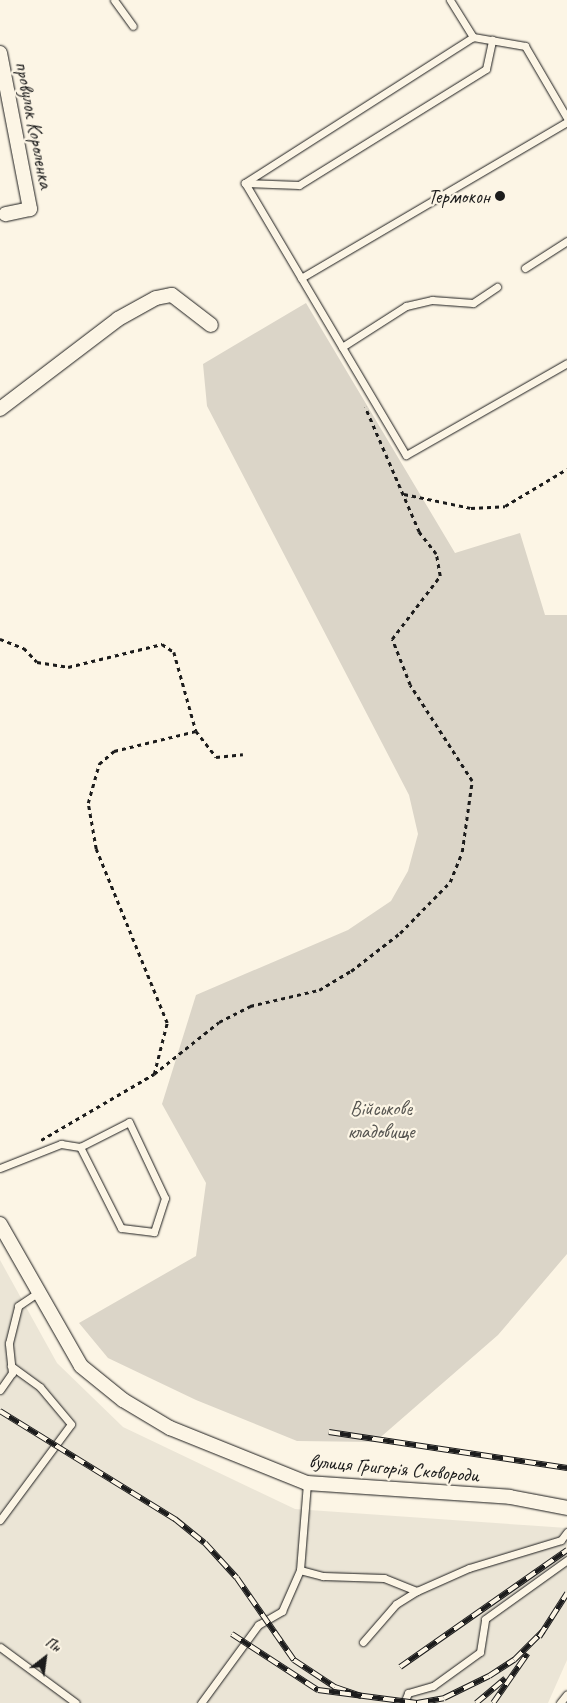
<!DOCTYPE html>
<html>
<head>
<meta charset="utf-8">
<style>
  body { margin:0 }
  #map { position:relative; width:567px; height:1703px; overflow:hidden; background:#fcf5e5; font-family:Caveat,sans-serif }
  div>[style] { position:absolute }
  .built>* { inset:0; background:#ebe5d6 }
  .green>* { inset:0; background:#dbd5c8 }
  .path>* { height:2.5px; margin-top:-1.25px; transform-origin:0; background:repeating-linear-gradient(90deg,#1c1c1c 0 4px,transparent 0 8px) }
  .roads { filter:drop-shadow(0 0 1px #1c1c1c) drop-shadow(0 0 1px #1c1c1c) }
  .lane>* { height:7px; margin:-3.5px; padding:0 3.5px; transform-origin:3.5px; border-radius:3.5px; background:#fcf5e5 }
  .street>* { height:14px; margin:-7px; padding:0 7px; transform-origin:7px; border-radius:7px; background:#fcf5e5 }
  .rail>* { height:5.5px; margin-top:-2.75px; transform-origin:0; background:repeating-linear-gradient(90deg,#fcf5e5 0 11px,#1c1c1c 0 22px); box-sizing:border-box; border-block:1px solid #1c1c1c }
  .dots>* { width:14px; height:14px; translate:-50% -50%; box-sizing:border-box; border:2px solid #fcf5e5; border-radius:50% }
  span { translate:-50% -50%; white-space:nowrap; text-align:center; line-height:1.15; -webkit-text-stroke:4.5px #fcf5e5; paint-order:stroke }
  .street-label { font-size:20px; color:#1c1c1c }
  .poi-label { font-size:20px; color:#1c1c1c }
  .right { translate:-100% -50%; text-align:right }
  .park-label { font-size:20px; color:#555450 }
  .north { position:absolute; left:20px; top:1633px; width:50px; height:50px; -webkit-text-stroke:4px #fcf5e5; paint-order:stroke; rotate:30deg; font-size:14px; font-weight:700; line-height:20px; text-align:center; color:#1c1c1c }
  .north::after { content:''; display:block; margin:auto; width:18px; height:22px; background:#1c1c1c; clip-path:polygon(50% 0,100% 100%,50% 72%,0 100%) }
</style>
</head>
<body>
<div id="map">
  <div class="built">
    <div style="clip-path:polygon(0 1260px,57px 1363px,123px 1427px,295px 1509px,567px 1528px,567px 1660px,548px 1703px,0 1703px)"></div>
  </div>
  <div class="green">
    <div style="clip-path:polygon(306px 303px,455px 553px,520px 533px,545px 615px,567px 615px,567px 1254px,498px 1335px,375px 1442px,297px 1441px,196px 1400px,108px 1358px,79px 1323px,196px 1256px,206px 1183px,162px 1104px,196px 995px,348px 930px,391px 901px,408px 871px,418px 834px,409px 795px,207px 406px,203px 364px)"></div>
  </div>
  <div class="path">
    <div style="left:404px;top:494px;width:68px;rotate:11.8deg"></div>
    <div style="left:471px;top:508px;width:34px;rotate:-3deg"></div>
    <div style="left:505px;top:506px;width:72px;rotate:-30.8deg"></div>
    <div style="left:0;top:639px;width:26px;rotate:21deg"></div>
    <div style="left:24px;top:648px;width:19px;rotate:47deg"></div>
    <div style="left:37px;top:662px;width:31px;rotate:9deg"></div>
    <div style="left:68px;top:667px;width:97px;rotate:-13.7deg"></div>
    <div style="left:162px;top:644px;width:14px;rotate:34deg"></div>
    <div style="left:174px;top:652px;width:82px;rotate:74.4deg"></div>
    <div style="left:154px;top:1074px;width:83px;rotate:-38.7deg"></div>
    <div style="left:219px;top:1022px;width:35px;rotate:-27deg"></div>
    <div style="left:250px;top:1006px;width:71px;rotate:-13.1deg"></div>
    <div style="left:319px;top:990px;width:37px;rotate:-31deg"></div>
    <div style="left:351px;top:971px;width:62px;rotate:-37.8deg"></div>
    <div style="left:400px;top:933px;width:71px;rotate:-45.6deg"></div>
    <div style="left:450px;top:882px;width:32px;rotate:-68deg"></div>
    <div style="left:462px;top:852px;width:72px;rotate:-82deg"></div>
    <div style="left:472px;top:781px;width:114px;rotate:-122.9deg"></div>
    <div style="left:410px;top:685px;width:49px;rotate:-111.4deg"></div>
    <div style="left:392px;top:639px;width:79px;rotate:-52.7deg"></div>
    <div style="left:440px;top:576px;width:22px;rotate:-100deg"></div>
    <div style="left:436px;top:554px;width:28px;rotate:-128deg"></div>
    <div style="left:419px;top:532px;width:136px;rotate:-113.4deg"></div>
    <div style="left:41px;top:1140px;width:131px;rotate:-30.3deg"></div>
    <div style="left:154px;top:1074px;width:53px;rotate:-75.7deg"></div>
    <div style="left:167px;top:1023px;width:188px;rotate:-112.2deg"></div>
    <div style="left:96px;top:849px;width:47px;rotate:-99.9deg"></div>
    <div style="left:88px;top:803px;width:41px;rotate:-74.2deg"></div>
    <div style="left:99px;top:764px;width:20px;rotate:-41deg"></div>
    <div style="left:114px;top:751px;width:84px;rotate:-13.7deg"></div>
    <div style="left:196px;top:731px;width:33px;rotate:52deg"></div>
    <div style="left:216px;top:757px;width:27px;rotate:-6deg"></div>
  </div>
  <div class="roads">
    <div class="lane">
      <div style="left:114px;top:0;width:32px;rotate:54deg"></div>
      <div style="left:450px;top:0;width:44px;rotate:58.1deg"></div>
      <div style="left:473px;top:37px;width:53px;rotate:9.8deg"></div>
      <div style="left:525px;top:46px;width:83px;rotate:59.7deg"></div>
      <div style="left:473px;top:37px;width:271px;rotate:147.4deg"></div>
      <div style="left:245px;top:183px;width:316px;rotate:59.4deg"></div>
      <div style="left:406px;top:455px;width:185px;rotate:-29.7deg"></div>
      <div style="left:245px;top:183px;width:54px;rotate:2.1deg"></div>
      <div style="left:299px;top:185px;width:220px;rotate:-31.8deg"></div>
      <div style="left:486px;top:69px;width:30px;rotate:-78deg"></div>
      <div style="left:525px;top:268px;width:50px;rotate:-32.7deg"></div>
      <div style="left:301px;top:278px;width:308px;rotate:-30.4deg"></div>
      <div style="left:342px;top:347px;width:76px;rotate:-32.6deg"></div>
      <div style="left:406px;top:306px;width:27px;rotate:-13deg"></div>
      <div style="left:432px;top:300px;width:41px;rotate:4.2deg"></div>
      <div style="left:473px;top:303px;width:29px;rotate:-34deg"></div>
      <div style="left:0;top:1168px;width:66px;rotate:-21.5deg"></div>
      <div style="left:61px;top:1144px;width:19px;rotate:9deg"></div>
      <div style="left:80px;top:1147px;width:55px;rotate:-27deg"></div>
      <div style="left:129px;top:1122px;width:84px;rotate:64.7deg"></div>
      <div style="left:165px;top:1198px;width:36px;rotate:108deg"></div>
      <div style="left:154px;top:1232px;width:33px;rotate:-173deg"></div>
      <div style="left:121px;top:1228px;width:91px;rotate:-116.8deg"></div>
      <div style="left:0;top:1390px;width:21px;rotate:-55deg"></div>
      <div style="left:12px;top:1373px;width:30px;rotate:-96deg"></div>
      <div style="left:9px;top:1343px;width:38px;rotate:-76deg"></div>
      <div style="left:18px;top:1306px;width:23px;rotate:-34deg"></div>
      <div style="left:0;top:1520px;width:119px;rotate:-53.5deg"></div>
      <div style="left:71px;top:1424px;width:48px;rotate:-130deg"></div>
      <div style="left:40px;top:1387px;width:36px;rotate:-144deg"></div>
      <div style="left:300px;top:1570px;width:24px;rotate:15deg"></div>
      <div style="left:323px;top:1576px;width:61px;rotate:1.9deg"></div>
      <div style="left:384px;top:1578px;width:35px;rotate:22deg"></div>
      <div style="left:363px;top:1642px;width:50px;rotate:-49deg"></div>
      <div style="left:396px;top:1604px;width:25px;rotate:-32deg"></div>
      <div style="left:417px;top:1591px;width:57px;rotate:-23.9deg"></div>
      <div style="left:469px;top:1568px;width:96px;rotate:-16.9deg"></div>
      <div style="left:561px;top:1540px;width:10px;rotate:-53deg"></div>
      <div style="left:0;top:1647px;width:94px;rotate:36.4deg"></div>
      <div style="left:201px;top:1703px;width:97px;rotate:-53.8deg"></div>
      <div style="left:258px;top:1625px;width:28px;rotate:-30deg"></div>
      <div style="left:282px;top:1611px;width:45px;rotate:-66.3deg"></div>
      <div style="left:300px;top:1570px;width:87px;rotate:-85.4deg"></div>
      <div style="left:404px;top:1703px;width:11px;rotate:-68deg"></div>
      <div style="left:408px;top:1693px;width:26px;rotate:-16deg"></div>
      <div style="left:433px;top:1686px;width:58px;rotate:-35.9deg"></div>
      <div style="left:480px;top:1652px;width:33px;rotate:-81deg"></div>
      <div style="left:485px;top:1619px;width:101px;rotate:-35.7deg"></div>
      <div style="left:560px;top:1703px;width:11px;rotate:-52deg"></div>
    </div>
    <div class="street">
      <div style="left:0;top:53px;width:159px;rotate:79.1deg"></div>
      <div style="left:30px;top:209px;width:25px;rotate:168deg"></div>
      <div style="left:0;top:409px;width:148px;rotate:-37.3deg"></div>
      <div style="left:118px;top:319px;width:43px;rotate:-28.9deg"></div>
      <div style="left:156px;top:298px;width:16px;rotate:-11deg"></div>
      <div style="left:172px;top:295px;width:49px;rotate:37.6deg"></div>
      <div style="left:0;top:1224px;width:163px;rotate:60.3deg"></div>
      <div style="left:81px;top:1366px;width:54px;rotate:39deg"></div>
      <div style="left:123px;top:1400px;width:55px;rotate:30.8deg"></div>
      <div style="left:170px;top:1428px;width:148px;rotate:21.9deg"></div>
      <div style="left:307px;top:1483px;width:203px;rotate:3.9deg"></div>
      <div style="left:510px;top:1497px;width:58px;rotate:10.9deg"></div>
    </div>
  </div>
  <div class="rail">
    <div style="left:0;top:1411px;width:206px;rotate:31.7deg"></div>
    <div style="left:175px;top:1519px;width:38px;rotate:39deg"></div>
    <div style="left:205px;top:1543px;width:47px;rotate:47.6deg"></div>
    <div style="left:237px;top:1578px;width:100px;rotate:55.2deg"></div>
    <div style="left:294px;top:1660px;width:49px;rotate:33.4deg"></div>
    <div style="left:335px;top:1687px;width:28px;rotate:19deg"></div>
    <div style="left:329px;top:1432px;width:241px;rotate:8.6deg"></div>
    <div style="left:232px;top:1634px;width:103px;rotate:33.1deg"></div>
    <div style="left:318px;top:1690px;width:100px;rotate:7.5deg"></div>
    <div style="left:417px;top:1703px;width:27px;rotate:-10deg"></div>
    <div style="left:444px;top:1698px;width:50px;rotate:-26.1deg"></div>
    <div style="left:489px;top:1676px;width:30px;rotate:-33deg"></div>
    <div style="left:514px;top:1660px;width:41px;rotate:-45deg"></div>
    <div style="left:539px;top:1637px;width:52px;rotate:-57.5deg"></div>
    <div style="left:400px;top:1667px;width:204px;rotate:-35deg"></div>
    <div style="left:476px;top:1703px;width:38px;rotate:-40deg"></div>
    <div style="left:493px;top:1703px;width:60px;rotate:-55.2deg"></div>
  </div>
  <div class="dots">
    <div style="left:500px;top:196px;background:#1c1c1c"></div>
  </div>
  <div class="street-label">
    <span style="left:34px;top:125px;rotate:79deg">провулок Короленка</span>
    <span style="left:394px;top:1468px;rotate:5deg">вулиця Григорія Сковороди</span>
  </div>
  <div class="poi-label">
    <span class="right" style="left:490px;top:196px">Термокон</span>
  </div>
  <div class="park-label">
    <span style="left:381px;top:1120px">Військове<br>кладовище</span>
  </div>
  <div class="north">Пн</div>
</div>
</body>
</html>
